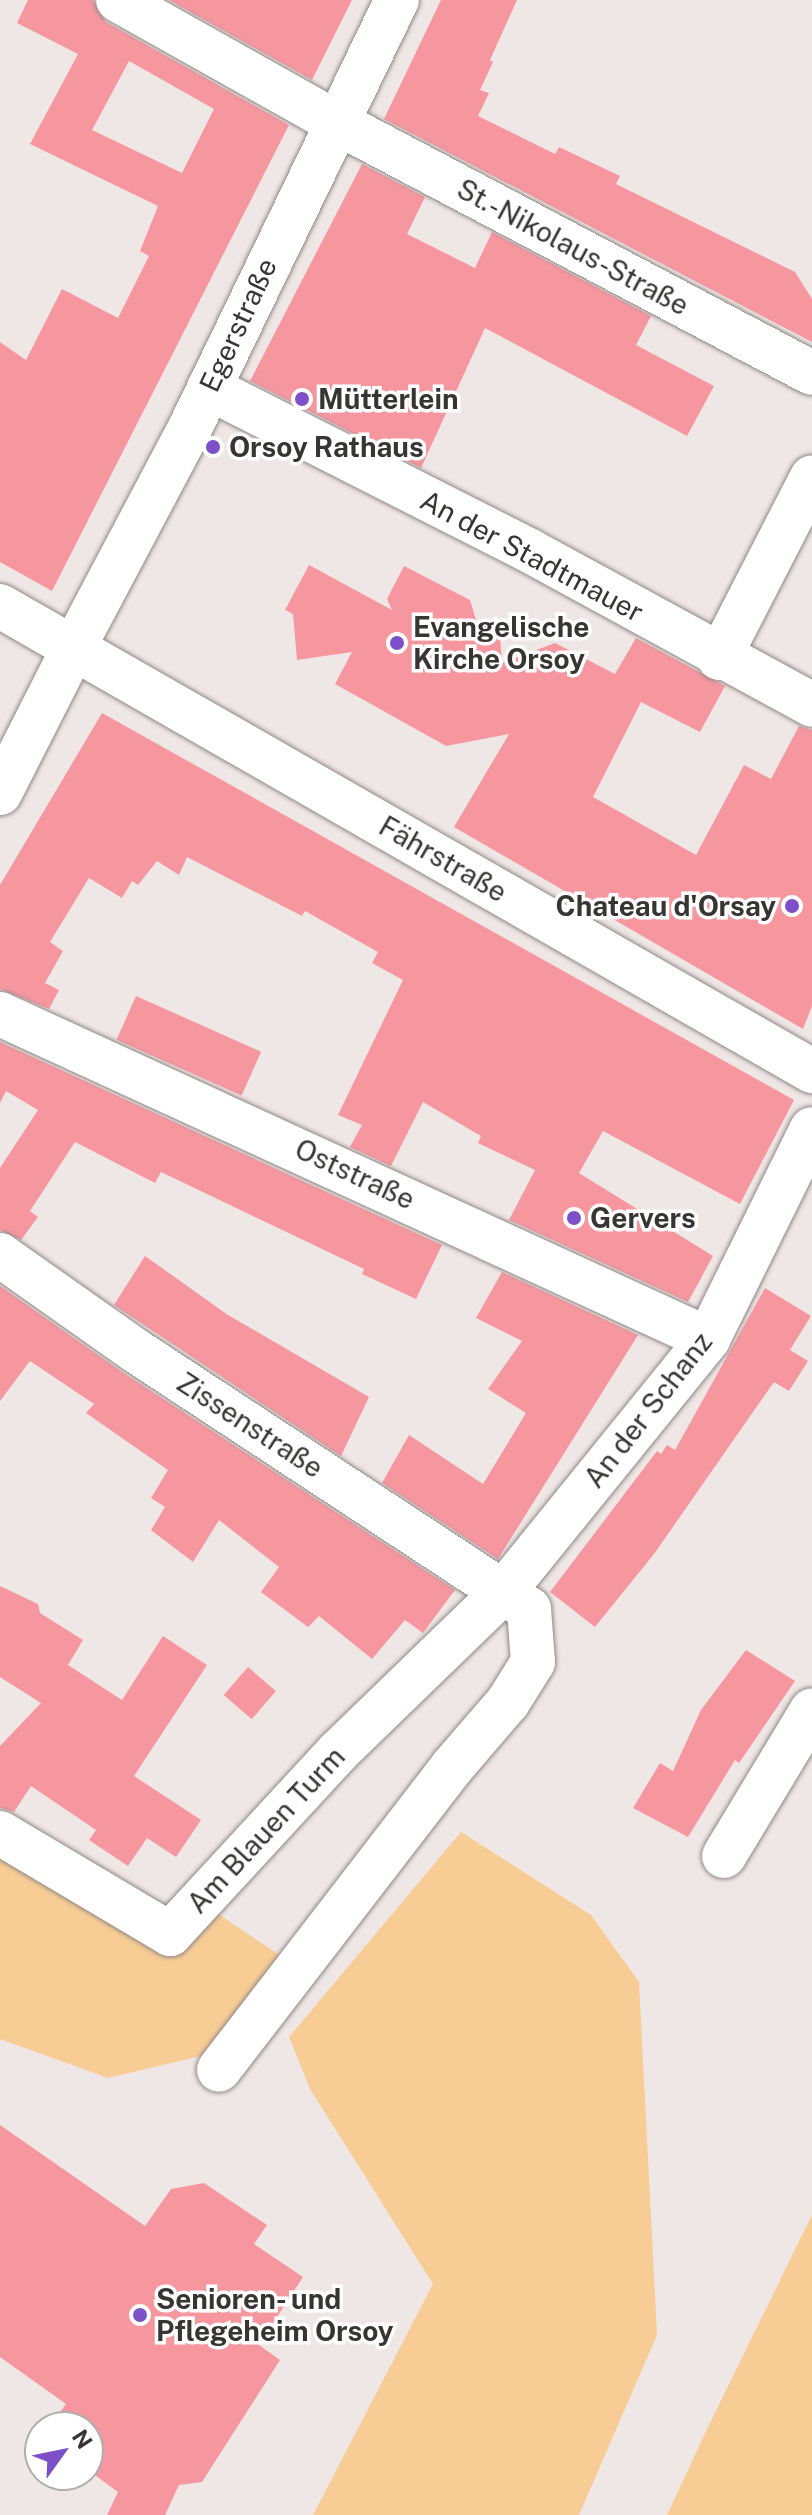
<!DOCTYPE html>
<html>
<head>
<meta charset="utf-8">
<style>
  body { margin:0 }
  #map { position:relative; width:812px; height:2515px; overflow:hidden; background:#efe7e5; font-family:"Public Sans",sans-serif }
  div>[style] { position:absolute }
  .green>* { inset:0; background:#f8cc95 }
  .building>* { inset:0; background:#f6979f; transform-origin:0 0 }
  .roads { filter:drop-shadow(0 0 2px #8f8886) drop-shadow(0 0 2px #8f8886) }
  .minor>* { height:44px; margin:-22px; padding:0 22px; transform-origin:22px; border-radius:22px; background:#fff }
  .major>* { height:44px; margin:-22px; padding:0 22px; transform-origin:22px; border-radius:22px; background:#fff }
  .dots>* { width:22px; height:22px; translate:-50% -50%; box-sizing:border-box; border:4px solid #fff; border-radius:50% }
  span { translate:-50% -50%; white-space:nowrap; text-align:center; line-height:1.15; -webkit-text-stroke:7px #fff; paint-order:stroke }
  .street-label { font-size:28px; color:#373433 }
  .poi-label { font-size:28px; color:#373433; font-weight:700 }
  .left { translate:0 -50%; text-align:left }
  .right { translate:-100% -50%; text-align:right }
  .north { position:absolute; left:24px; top:2411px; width:80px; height:80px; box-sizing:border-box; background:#fff; border:2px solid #afaead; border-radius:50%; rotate:57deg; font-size:22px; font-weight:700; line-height:32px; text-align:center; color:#373433 }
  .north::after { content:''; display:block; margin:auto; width:28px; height:36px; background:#7d4fc8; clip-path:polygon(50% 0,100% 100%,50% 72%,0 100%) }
</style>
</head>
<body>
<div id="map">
  <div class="green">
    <div style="clip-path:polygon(461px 1832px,591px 1915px,639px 1982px,657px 2335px,579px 2515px,313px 2515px,433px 2284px,310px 2089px,289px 2037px)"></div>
    <div style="clip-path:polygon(0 1847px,170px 1947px,208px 1907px,291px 1963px,209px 2054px,108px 2078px,0 2039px)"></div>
    <div style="clip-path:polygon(812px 2215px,812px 2515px,667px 2515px,707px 2429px)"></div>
  </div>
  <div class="building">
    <div style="clip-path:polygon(evenodd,28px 0,93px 0,106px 22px,289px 125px,52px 591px,0 562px,0 342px,26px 360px,62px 289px,118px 318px,149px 256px,140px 251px,158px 206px,30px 144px,78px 54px,17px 23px,28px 0,129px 61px,214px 109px,182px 173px,92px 130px,129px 61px)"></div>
    <div style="clip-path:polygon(169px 0,352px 0,312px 80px)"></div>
    <div style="clip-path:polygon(441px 0,517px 0,490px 60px,493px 62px,480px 90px,489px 93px,478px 116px,555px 154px,559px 147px,620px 176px,616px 184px,795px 272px,812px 299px,812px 342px,384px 119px)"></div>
    <div style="clip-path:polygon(362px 164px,425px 197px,407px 234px,475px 268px,492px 232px,651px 316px,636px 345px,714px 386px,687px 436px,485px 328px,421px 468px,250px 381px)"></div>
    <div style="clip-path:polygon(309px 565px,392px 610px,387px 599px,404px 566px,470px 600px,478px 627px,499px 621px,502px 663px,555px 643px,615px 674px,636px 638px,725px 686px,700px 732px,641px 702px,593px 797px,696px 855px,744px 765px,771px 779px,799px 726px,812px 730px,812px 1006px,803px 1029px,454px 827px,509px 734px,446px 746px,335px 684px,352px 652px,297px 660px,293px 614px,285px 610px)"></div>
    <div style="clip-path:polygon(102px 713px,794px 1100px,740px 1204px,603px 1131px,579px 1173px,713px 1256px,688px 1302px,509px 1220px,535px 1170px,478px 1143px,481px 1136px,423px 1102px,391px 1166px,350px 1147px,362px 1125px,338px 1115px,403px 980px,372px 963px,378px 952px,305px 911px,302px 916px,187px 857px,179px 875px,157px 861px,138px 885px,132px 881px,122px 898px,89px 878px,50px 942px,63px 951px,45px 983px,59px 990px,49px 1009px,0 989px,0 885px)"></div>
    <div style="left:136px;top:996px;width:137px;height:48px;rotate:24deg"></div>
    <div style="clip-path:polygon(0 1042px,442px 1245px,416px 1299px,362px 1274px,364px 1269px,161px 1172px,155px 1183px,75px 1142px,30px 1211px,38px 1217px,21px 1240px,0 1230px,0 1168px,38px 1110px,6px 1091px,0 1103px)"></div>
    <div style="clip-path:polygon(145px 1256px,228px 1315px,369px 1397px,341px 1456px,114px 1305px)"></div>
    <div style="clip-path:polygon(502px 1272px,638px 1335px,498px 1559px,382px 1483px,409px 1435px,483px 1484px,526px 1413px,488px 1389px,522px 1341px,476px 1318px)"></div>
    <div style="clip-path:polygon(0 1286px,122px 1372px,455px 1590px,423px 1633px,405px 1620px,372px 1659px,319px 1616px,308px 1627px,261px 1592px,279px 1567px,219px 1520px,193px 1562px,151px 1530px,165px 1507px,151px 1498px,168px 1470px,86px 1413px,94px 1404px,30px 1361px,0 1401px)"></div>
    <div style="clip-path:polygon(765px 1288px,811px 1316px,790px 1350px,808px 1361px,789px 1391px,774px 1382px,654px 1554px,595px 1627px,550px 1592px,657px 1451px,661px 1454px,667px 1445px,675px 1450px)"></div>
    <div style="clip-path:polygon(0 1586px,38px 1604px,40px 1613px,83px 1640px,68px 1665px,122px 1700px,163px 1636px,207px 1665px,134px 1776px,201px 1820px,176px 1857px,147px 1838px,128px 1866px,89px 1840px,96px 1830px,31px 1786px,14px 1812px,0 1808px,0 1746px,41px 1703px,0 1677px)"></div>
    <div style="clip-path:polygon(746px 1650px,795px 1681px,739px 1763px,735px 1760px,688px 1837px,633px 1808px,660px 1763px,673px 1771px,701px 1710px)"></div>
    <div style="left:248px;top:1667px;width:37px;height:37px;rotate:41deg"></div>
    <div style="clip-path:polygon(0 2125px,145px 2226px,171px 2189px,204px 2183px,267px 2225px,254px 2244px,303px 2277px,259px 2345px,280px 2360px,202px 2482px,179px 2485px,165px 2515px,107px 2515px,118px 2492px,88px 2470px,88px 2427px,49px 2427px,66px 2404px,0 2357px)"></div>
  </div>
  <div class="roads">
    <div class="minor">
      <div style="left:118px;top:0;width:248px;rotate:29.3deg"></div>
      <div style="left:334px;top:121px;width:540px;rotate:27.8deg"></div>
      <div style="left:209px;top:388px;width:360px;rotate:26.9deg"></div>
      <div style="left:530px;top:551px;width:321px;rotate:28.6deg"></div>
      <div style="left:74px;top:647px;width:246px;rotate:-62.1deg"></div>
      <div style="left:189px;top:430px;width:478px;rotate:-64.2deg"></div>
      <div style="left:719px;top:658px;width:203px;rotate:-62.8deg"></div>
      <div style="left:0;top:1014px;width:779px;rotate:24.66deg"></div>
      <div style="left:0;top:1255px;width:166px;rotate:35.2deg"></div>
      <div style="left:136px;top:1351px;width:470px;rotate:33.3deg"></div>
      <div style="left:529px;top:1609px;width:53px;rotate:85.7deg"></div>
      <div style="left:533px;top:1662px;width:47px;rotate:122deg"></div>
      <div style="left:508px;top:1702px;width:86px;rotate:130.7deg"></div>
      <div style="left:452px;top:1767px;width:382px;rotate:127.6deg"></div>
      <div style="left:0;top:1833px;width:198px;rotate:30.7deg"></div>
      <div style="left:170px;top:1934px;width:248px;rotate:-47.3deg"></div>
      <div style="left:338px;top:1752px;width:233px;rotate:-44.1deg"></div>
      <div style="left:505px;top:1590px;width:323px;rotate:-51deg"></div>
      <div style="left:708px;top:1339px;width:234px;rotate:-63.7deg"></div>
      <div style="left:724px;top:1856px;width:170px;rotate:-58.9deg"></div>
    </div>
    <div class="major">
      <div style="left:0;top:606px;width:936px;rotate:29.8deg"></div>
      <div style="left:0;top:793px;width:164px;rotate:-63.1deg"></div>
    </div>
  </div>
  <div class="dots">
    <div style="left:302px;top:399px;background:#7d4fc8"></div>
    <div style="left:213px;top:447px;background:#7d4fc8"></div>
    <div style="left:397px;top:643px;background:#7d4fc8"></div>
    <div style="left:792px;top:906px;background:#7d4fc8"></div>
    <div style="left:574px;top:1218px;background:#7d4fc8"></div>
    <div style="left:140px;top:2315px;background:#7d4fc8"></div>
  </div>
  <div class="street-label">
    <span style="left:573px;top:247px;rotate:28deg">St.-Nikolaus-Straße</span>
    <span style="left:238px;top:325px;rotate:-65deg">Egerstraße</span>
    <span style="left:532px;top:556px;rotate:28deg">An der Stadtmauer</span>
    <span style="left:443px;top:859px;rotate:30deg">Fährstraße</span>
    <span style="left:355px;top:1174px;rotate:25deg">Oststraße</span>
    <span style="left:648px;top:1410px;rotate:-52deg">An der Schanz</span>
    <span style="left:250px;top:1425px;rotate:33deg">Zissenstraße</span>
    <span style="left:266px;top:1830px;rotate:-47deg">Am Blauen Turm</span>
  </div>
  <div class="poi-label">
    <span class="left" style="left:318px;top:399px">Mütterlein</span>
    <span class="left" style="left:229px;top:447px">Orsoy Rathaus</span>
    <span class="left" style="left:413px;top:643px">Evangelische<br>Kirche Orsoy</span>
    <span class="right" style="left:776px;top:906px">Chateau d'Orsay</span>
    <span class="left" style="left:590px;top:1218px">Gervers</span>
    <span class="left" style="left:156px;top:2315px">Senioren- und<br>Pflegeheim Orsoy</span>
  </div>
  <div class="north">N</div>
</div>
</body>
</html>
